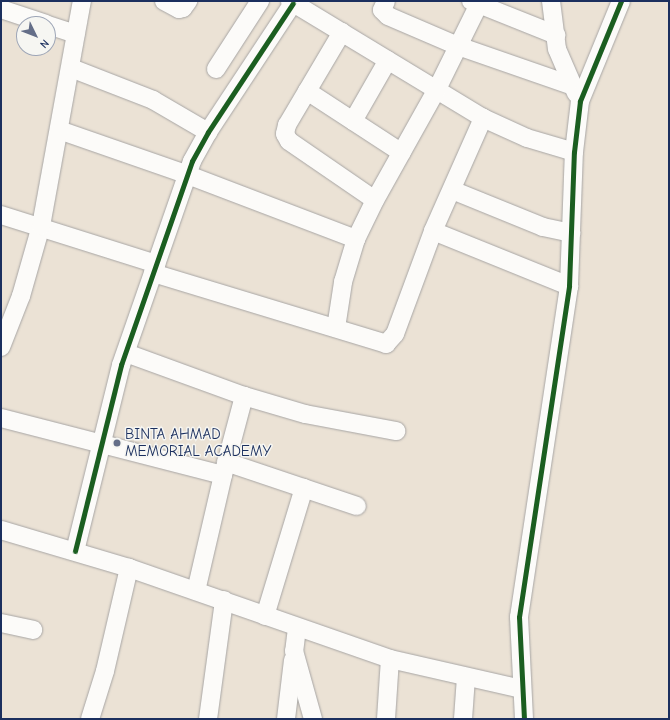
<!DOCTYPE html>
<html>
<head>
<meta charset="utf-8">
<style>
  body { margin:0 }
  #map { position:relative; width:670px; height:720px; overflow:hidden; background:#ebe2d5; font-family:"Comic Neue",sans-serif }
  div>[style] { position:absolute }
  .roads { filter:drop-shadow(0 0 1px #a7a5a4) drop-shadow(0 0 1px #a7a5a4) }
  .minor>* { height:18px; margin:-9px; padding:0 9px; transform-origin:9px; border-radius:9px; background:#fcfbf9 }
  .cycleway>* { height:5px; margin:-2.5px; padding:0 2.5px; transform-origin:2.5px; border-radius:2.5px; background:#1b5e20 }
  .dots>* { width:11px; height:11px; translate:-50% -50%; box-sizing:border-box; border:2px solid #f6f6f2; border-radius:50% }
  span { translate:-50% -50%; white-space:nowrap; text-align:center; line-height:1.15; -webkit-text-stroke:3px #f6f6f2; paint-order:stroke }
  .poi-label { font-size:15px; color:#1b2f5e }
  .left { translate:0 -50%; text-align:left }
  .frame { position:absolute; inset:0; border:2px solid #1b2f5e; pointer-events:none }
  .north { position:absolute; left:16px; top:16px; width:40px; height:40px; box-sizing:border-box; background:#f6f6f2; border:1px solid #9ea6b7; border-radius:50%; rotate:133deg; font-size:11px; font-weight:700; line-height:16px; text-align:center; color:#1b2f5e }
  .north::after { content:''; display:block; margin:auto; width:14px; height:18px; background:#646e88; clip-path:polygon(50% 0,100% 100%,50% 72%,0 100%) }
</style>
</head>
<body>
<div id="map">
  <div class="roads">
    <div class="minor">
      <div style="left:164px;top:1px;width:17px;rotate:28deg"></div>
      <div style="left:179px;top:9px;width:4px;rotate:-14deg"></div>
      <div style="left:183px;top:8px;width:9px;rotate:-54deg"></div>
      <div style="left:290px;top:1px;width:226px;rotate:31.2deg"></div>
      <div style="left:483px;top:118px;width:48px;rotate:24.4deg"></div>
      <div style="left:527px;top:138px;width:49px;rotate:16.6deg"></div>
      <div style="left:386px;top:1px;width:10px;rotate:114deg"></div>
      <div style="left:382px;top:10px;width:8px;rotate:45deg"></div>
      <div style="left:388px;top:16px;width:76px;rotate:23.2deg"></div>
      <div style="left:458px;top:46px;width:122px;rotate:19.2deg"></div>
      <div style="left:471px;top:1px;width:92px;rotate:21.8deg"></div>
      <div style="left:551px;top:1px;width:48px;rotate:82.9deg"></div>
      <div style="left:557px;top:49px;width:48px;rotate:66.6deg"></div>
      <div style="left:1px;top:9px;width:47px;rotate:18.4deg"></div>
      <div style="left:48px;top:25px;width:29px;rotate:18deg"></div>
      <div style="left:342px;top:32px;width:108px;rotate:120.6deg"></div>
      <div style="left:287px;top:125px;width:9px;rotate:103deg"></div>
      <div style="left:285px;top:134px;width:8px;rotate:60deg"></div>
      <div style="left:289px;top:141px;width:104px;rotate:34.5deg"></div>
      <div style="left:71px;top:68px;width:88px;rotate:21.3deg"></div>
      <div style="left:153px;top:100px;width:64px;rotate:30.2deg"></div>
      <div style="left:216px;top:69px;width:81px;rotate:-57.1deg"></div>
      <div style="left:307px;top:91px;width:113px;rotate:33.1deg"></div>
      <div style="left:353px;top:121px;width:70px;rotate:-60.2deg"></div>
      <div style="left:59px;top:130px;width:137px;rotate:19.2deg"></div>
      <div style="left:188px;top:175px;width:180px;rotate:20.9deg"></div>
      <div style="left:452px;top:190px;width:98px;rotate:22.1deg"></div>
      <div style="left:543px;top:227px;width:29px;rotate:12deg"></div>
      <div style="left:1px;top:215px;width:163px;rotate:17.5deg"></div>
      <div style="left:433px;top:231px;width:147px;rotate:22deg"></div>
      <div style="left:153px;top:273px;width:244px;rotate:16.9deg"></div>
      <div style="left:386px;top:344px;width:13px;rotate:-48deg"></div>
      <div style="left:395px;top:334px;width:110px;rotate:-69.7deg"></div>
      <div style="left:433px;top:231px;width:124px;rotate:-66.1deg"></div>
      <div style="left:336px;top:328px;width:47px;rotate:-81.3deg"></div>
      <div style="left:343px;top:282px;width:45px;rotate:-73.2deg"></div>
      <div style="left:356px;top:239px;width:43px;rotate:-64deg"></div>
      <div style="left:375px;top:200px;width:125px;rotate:-60.8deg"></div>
      <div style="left:436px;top:91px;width:97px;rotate:-63.7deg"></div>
      <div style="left:1px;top:347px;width:55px;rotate:-68.6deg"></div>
      <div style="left:21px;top:296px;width:73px;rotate:-74.1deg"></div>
      <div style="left:41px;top:226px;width:229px;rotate:-79.7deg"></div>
      <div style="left:126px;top:353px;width:126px;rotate:20deg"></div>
      <div style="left:244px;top:396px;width:64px;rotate:16.4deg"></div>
      <div style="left:305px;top:414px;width:93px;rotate:10.6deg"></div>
      <div style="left:1px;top:418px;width:229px;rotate:14.4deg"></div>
      <div style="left:226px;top:462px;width:138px;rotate:18.6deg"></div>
      <div style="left:1px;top:530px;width:134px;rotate:16.5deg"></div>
      <div style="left:129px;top:568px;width:276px;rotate:19.2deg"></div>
      <div style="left:390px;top:659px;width:135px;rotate:12.8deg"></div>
      <div style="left:75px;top:551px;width:192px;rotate:-76.1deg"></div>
      <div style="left:121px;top:365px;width:216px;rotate:-70.8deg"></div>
      <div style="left:192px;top:161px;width:33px;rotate:-61deg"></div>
      <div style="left:208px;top:132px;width:154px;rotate:-56.6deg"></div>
      <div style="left:196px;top:591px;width:119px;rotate:-76.9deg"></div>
      <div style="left:223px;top:475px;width:82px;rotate:-75.1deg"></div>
      <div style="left:265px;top:616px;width:134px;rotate:-73.1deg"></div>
      <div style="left:1px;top:623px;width:33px;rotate:12deg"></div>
      <div style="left:297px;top:628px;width:23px;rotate:97deg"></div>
      <div style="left:294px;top:651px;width:71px;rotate:74.4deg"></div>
      <div style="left:90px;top:719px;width:50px;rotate:-72.6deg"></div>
      <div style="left:105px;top:671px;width:106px;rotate:-76.9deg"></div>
      <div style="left:208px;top:719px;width:120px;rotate:-82.3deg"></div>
      <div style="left:286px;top:719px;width:59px;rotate:-83.2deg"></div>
      <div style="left:386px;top:719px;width:60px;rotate:-86.2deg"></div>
      <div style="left:463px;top:719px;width:42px;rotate:-85.9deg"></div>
      <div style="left:524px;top:719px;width:102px;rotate:-92.8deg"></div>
      <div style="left:519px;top:617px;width:335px;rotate:-81.4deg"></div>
      <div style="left:569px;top:286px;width:134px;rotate:-87.9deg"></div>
      <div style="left:574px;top:152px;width:51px;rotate:-83.3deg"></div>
      <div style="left:580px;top:101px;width:108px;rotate:-67.7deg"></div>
    </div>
  </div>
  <div class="cycleway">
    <div style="left:75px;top:551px;width:192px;rotate:-76.1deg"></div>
    <div style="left:121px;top:365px;width:216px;rotate:-70.8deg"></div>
    <div style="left:192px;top:161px;width:33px;rotate:-61deg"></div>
    <div style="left:208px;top:132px;width:154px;rotate:-56.6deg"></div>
    <div style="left:524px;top:719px;width:102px;rotate:-92.8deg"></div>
    <div style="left:519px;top:617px;width:335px;rotate:-81.4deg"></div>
    <div style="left:569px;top:286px;width:134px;rotate:-87.9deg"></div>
    <div style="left:574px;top:152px;width:51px;rotate:-83.3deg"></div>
    <div style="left:580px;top:101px;width:108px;rotate:-67.7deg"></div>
  </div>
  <div class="dots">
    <div style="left:117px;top:443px;background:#646e88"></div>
  </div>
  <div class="poi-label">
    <span class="left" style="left:125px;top:443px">BINTA AHMAD<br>MEMORIAL ACADEMY</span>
  </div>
  <div class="frame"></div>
  <div class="north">N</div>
</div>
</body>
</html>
